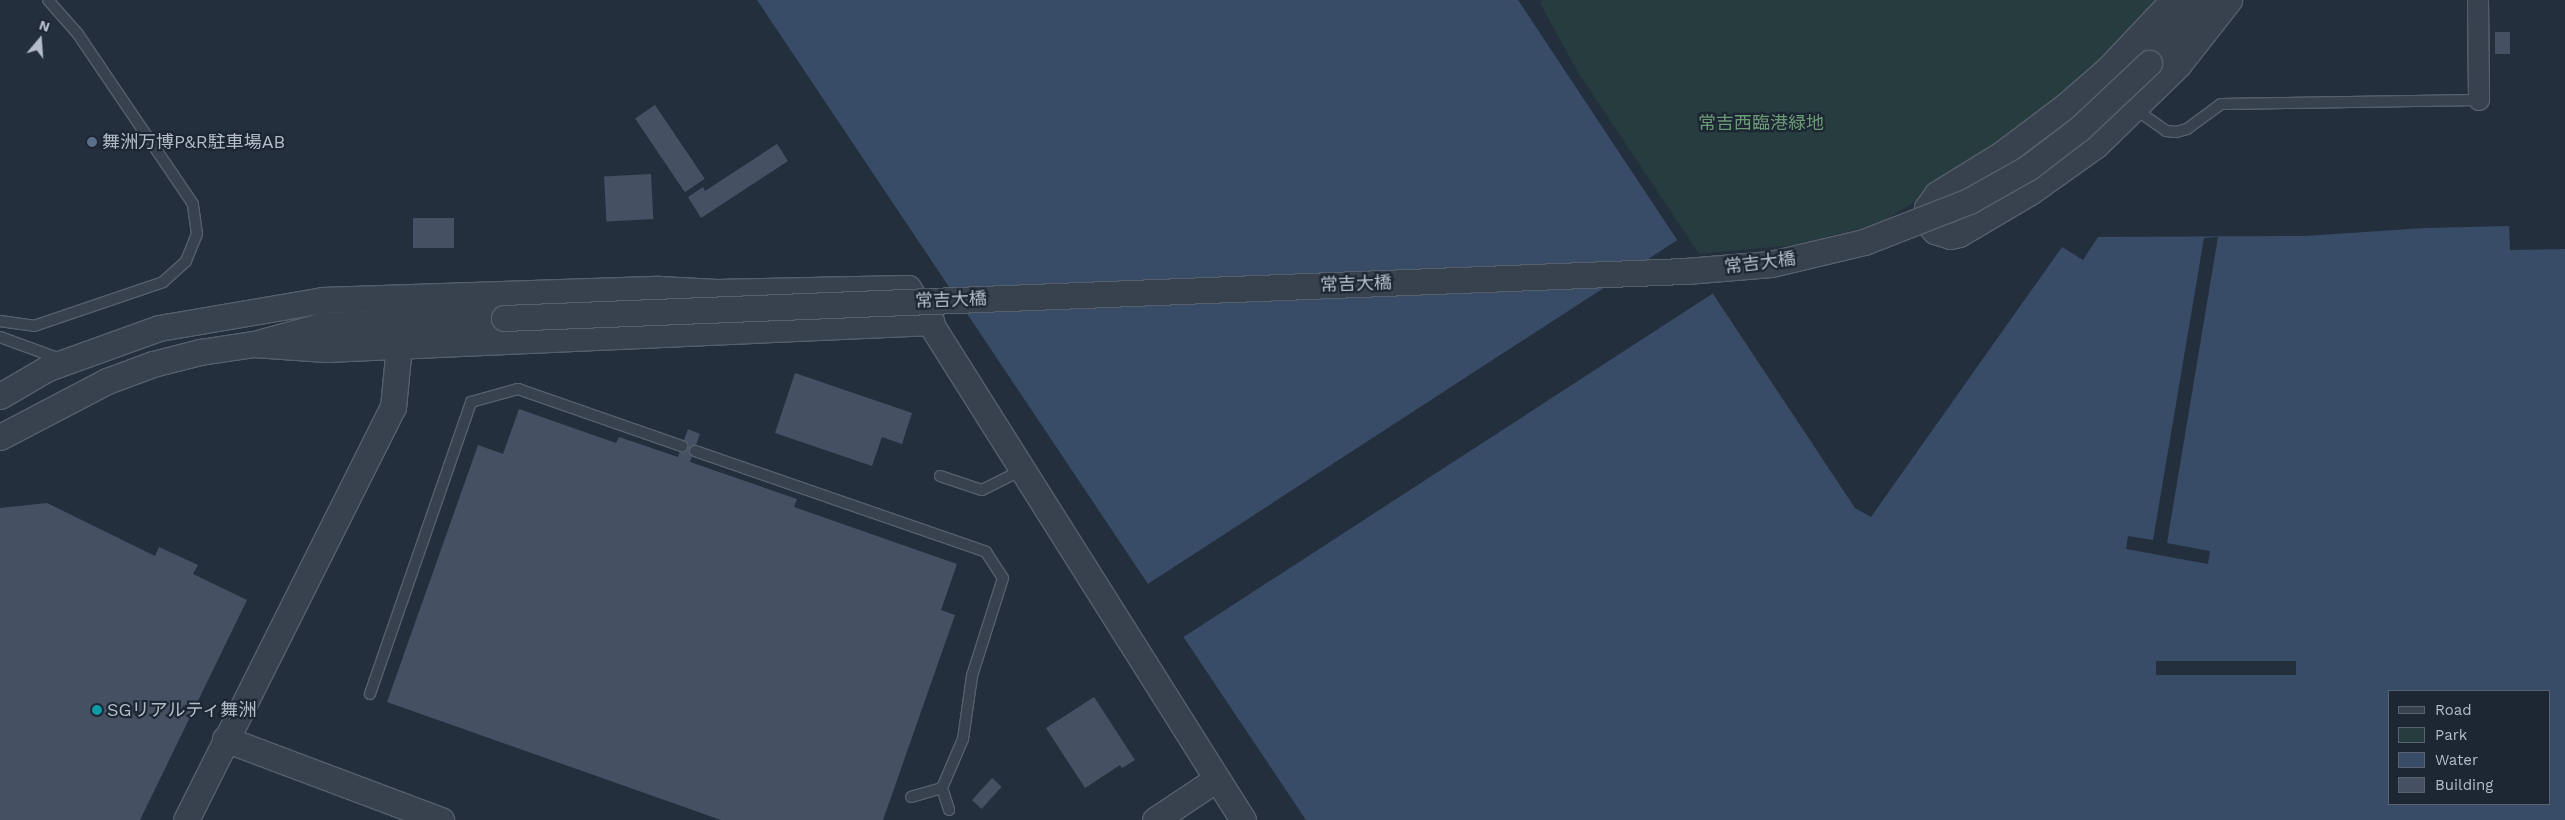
<!DOCTYPE html>
<html>
<head>
<meta charset="utf-8">
<style>
  body { margin:0 }
  #map { position:relative; width:2565px; height:820px; overflow:hidden; background:#242f3e; font-family:"Work Sans","Noto Sans JP",sans-serif }
  div>[style] { position:absolute }
  .green>* { inset:0; background:#263c3f }
  .water>* { inset:0; background:#394c67 }
  .pier>* { inset:0; background:#242f3e; transform-origin:0 0 }
  .building>* { inset:0; background:#455162; transform-origin:0 0 }
  .roads { filter:drop-shadow(1px 0 #565f6c) drop-shadow(-1px 0 #565f6c) drop-shadow(0 1px #565f6c) drop-shadow(0 -1px #565f6c) }
  .service>* { height:10px; margin:-5px; padding:0 5px; transform-origin:5px; border-radius:5px; background:#38414e }
  .minor>* { height:20px; margin:-10px; padding:0 10px; transform-origin:10px; border-radius:10px; background:#38414e }
  .tertiary>* { height:25px; margin:-12.5px; padding:0 12.5px; transform-origin:12.5px; border-radius:12.5px; background:#38414e }
  .bridges { filter:drop-shadow(1px 0 #565f6c) drop-shadow(-1px 0 #565f6c) drop-shadow(0 1px #565f6c) drop-shadow(0 -1px #565f6c) }
  .tertiary-bridge>* { height:25px; margin:-12.5px; padding:0 12.5px; transform-origin:12.5px; border-radius:12.5px; background:#38414e }
  .dots>* { width:14px; height:14px; translate:-50% -50%; box-sizing:border-box; border:2px solid #1d2633; border-radius:50% }
  span { translate:-50% -50%; white-space:nowrap; text-align:center; line-height:1.15; -webkit-text-stroke:4.5px #1d2633; paint-order:stroke }
  .park-label { font-size:18px; color:#6b9a76 }
  .poi-label { font-size:18px; color:#b4bcc9 }
  .left { translate:0 -50%; text-align:left }
  .street-label { font-size:18px; color:#b4bcc9 }
  .legend { position:absolute; left:2388px; top:690px; width:162px; height:115px; box-sizing:border-box; background:#1d2633; border:1px solid #59626f; margin:0; padding:6px 9px; list-style:none; font-size:15px; color:#b4bcc9 }
  .legend li { display:flex; align-items:center; gap:10px; height:25px }
  .legend b { width:25px; border:1px solid #59626f }
  .north { position:absolute; left:15px; top:15px; width:50px; height:50px; -webkit-text-stroke:4px #1d2633; paint-order:stroke; rotate:18deg; font-size:14px; font-weight:700; line-height:20px; text-align:center; color:#b4bcc9 }
  .north::after { content:''; display:block; margin:auto; width:18px; height:22px; background:#b4bcc9; clip-path:polygon(50% 0,100% 100%,50% 72%,0 100%) }
</style>
</head>
<body>
<div id="map">
  <div class="green">
    <div style="clip-path:polygon(1542px 0,2167px 0,2080px 87px,1920px 199px,1878px 224px,1794px 245px,1699px 254px,1579px 74px,1540px 3px)"></div>
  </div>
  <div class="water">
    <div style="clip-path:polygon(evenodd,757px 0,1518px 0,1855px 508px,1871px 517px,2062px 247px,2083px 260px,2098px 237px,2305px 236px,2425px 228px,2509px 226px,2510px 250px,2565px 249px,2565px 820px,1306px 820px,757px 0,2389px 691px,2549px 691px,2549px 804px,2389px 804px,2389px 691px)"></div>
  </div>
  <div class="pier">
    <div style="clip-path:polygon(2218px 237px,2167px 543px,2210px 551px,2208px 564px,2126px 549px,2128px 536px,2153px 540px,2204px 238px)"></div>
    <div style="left:1679px;top:239px;width:64px;height:746px;rotate:57deg"></div>
    <div style="left:2156px;top:661px;width:140px;height:14px"></div>
  </div>
  <div class="building">
    <div style="left:2495px;top:32px;width:15px;height:22px"></div>
    <div style="left:655px;top:105px;width:89px;height:24px;rotate:56deg"></div>
    <div style="clip-path:polygon(777px 144px,788px 161px,701px 218px,688px 197px,703px 187px,705px 191px)"></div>
    <div style="left:651px;top:174px;width:45px;height:47px;rotate:87deg"></div>
    <div style="left:413px;top:218px;width:41px;height:30px"></div>
    <div style="clip-path:polygon(795px 373px,912px 413px,902px 444px,882px 437px,872px 466px,775px 433px)"></div>
    <div style="clip-path:polygon(519px 409px,616px 443px,619px 437px,678px 457px,688px 429px,700px 434px,690px 462px,797px 499px,794px 507px,957px 564px,941px 610px,955px 615px,883px 820px,721px 820px,387px 702px,478px 445px,503px 454px)"></div>
    <div style="clip-path:polygon(47px 503px,155px 556px,159px 547px,198px 565px,193px 574px,247px 600px,140px 820px,0 820px,0 508px)"></div>
    <div style="clip-path:polygon(1094px 697px,1135px 760px,1122px 768px,1120px 765px,1085px 788px,1046px 728px)"></div>
    <div style="left:992px;top:778px;width:13px;height:30px;rotate:42deg"></div>
  </div>
  <div class="roads">
    <div class="service">
      <div style="left:2135px;top:109px;width:38px;rotate:35deg"></div>
      <div style="left:2166px;top:131px;width:10px;rotate:6deg"></div>
      <div style="left:2176px;top:132px;width:11px;rotate:-15deg"></div>
      <div style="left:2187px;top:129px;width:42px;rotate:-36.3deg"></div>
      <div style="left:2221px;top:104px;width:258px;rotate:-0.9deg"></div>
      <div style="left:0;top:321px;width:34px;rotate:8deg"></div>
      <div style="left:34px;top:326px;width:136px;rotate:-18.8deg"></div>
      <div style="left:163px;top:282px;width:31px;rotate:-42deg"></div>
      <div style="left:186px;top:261px;width:29px;rotate:-68deg"></div>
      <div style="left:197px;top:234px;width:30px;rotate:-98deg"></div>
      <div style="left:193px;top:204px;width:205px;rotate:-124.1deg"></div>
      <div style="left:78px;top:34px;width:45px;rotate:-131.4deg"></div>
      <div style="left:0;top:337px;width:64px;rotate:20.1deg"></div>
      <div style="left:695px;top:451px;width:308px;rotate:19.1deg"></div>
      <div style="left:986px;top:552px;width:31px;rotate:57deg"></div>
      <div style="left:1003px;top:578px;width:103px;rotate:107.6deg"></div>
      <div style="left:972px;top:676px;width:64px;rotate:98.1deg"></div>
      <div style="left:963px;top:739px;width:53px;rotate:113.2deg"></div>
      <div style="left:942px;top:788px;width:32px;rotate:164deg"></div>
      <div style="left:940px;top:476px;width:44px;rotate:18.4deg"></div>
      <div style="left:982px;top:490px;width:45px;rotate:-26.6deg"></div>
      <div style="left:370px;top:694px;width:309px;rotate:-70.9deg"></div>
      <div style="left:471px;top:402px;width:49px;rotate:-15.5deg"></div>
      <div style="left:518px;top:389px;width:174px;rotate:19.2deg"></div>
      <div style="left:942px;top:788px;width:23px;rotate:72deg"></div>
    </div>
    <div class="minor">
      <div style="left:2478px;top:0;width:100px;rotate:89.4deg"></div>
    </div>
    <div class="tertiary">
      <div style="left:2173px;top:0;width:95px;rotate:133.3deg"></div>
      <div style="left:2108px;top:69px;width:58px;rotate:139.2deg"></div>
      <div style="left:2064px;top:107px;width:76px;rotate:143deg"></div>
      <div style="left:2003px;top:153px;width:78px;rotate:148.2deg"></div>
      <div style="left:1937px;top:194px;width:17px;rotate:126deg"></div>
      <div style="left:1927px;top:208px;width:15px;rotate:86deg"></div>
      <div style="left:1928px;top:223px;width:11px;rotate:49deg"></div>
      <div style="left:1935px;top:231px;width:16px;rotate:18deg"></div>
      <div style="left:1950px;top:236px;width:9px;rotate:-13deg"></div>
      <div style="left:1959px;top:234px;width:82px;rotate:-30.6deg"></div>
      <div style="left:2030px;top:192px;width:81px;rotate:-35.5deg"></div>
      <div style="left:2096px;top:145px;width:115px;rotate:-44.3deg"></div>
      <div style="left:2178px;top:65px;width:83px;rotate:-51.9deg"></div>
      <div style="left:2149px;top:63px;width:82px;rotate:-50.5deg"></div>
      <div style="left:254px;top:344px;width:72px;rotate:4deg"></div>
      <div style="left:326px;top:349px;width:606px;rotate:-2.56deg"></div>
      <div style="left:0;top:396px;width:56px;rotate:-30.3deg"></div>
      <div style="left:48px;top:368px;width:118px;rotate:-19.8deg"></div>
      <div style="left:159px;top:328px;width:165px;rotate:-9.7deg"></div>
      <div style="left:322px;top:300px;width:337px;rotate:-1.9deg"></div>
      <div style="left:659px;top:289px;width:58px;rotate:3deg"></div>
      <div style="left:717px;top:292px;width:191px;rotate:-1.2deg"></div>
      <div style="left:908px;top:288px;width:629px;rotate:57.8deg"></div>
      <div style="left:0;top:437px;width:121px;rotate:-27.6deg"></div>
      <div style="left:107px;top:381px;width:49px;rotate:-20.3deg"></div>
      <div style="left:153px;top:364px;width:49px;rotate:-14.3deg"></div>
      <div style="left:200px;top:352px;width:55px;rotate:-8.4deg"></div>
      <div style="left:254px;top:344px;width:73px;rotate:-15.2deg"></div>
      <div style="left:324px;top:325px;width:180px;rotate:-2.2deg"></div>
      <div style="left:225px;top:739px;width:231px;rotate:20.6deg"></div>
      <div style="left:186px;top:820px;width:462px;rotate:-63.4deg"></div>
      <div style="left:393px;top:407px;width:61px;rotate:-84.4deg"></div>
      <div style="left:1155px;top:820px;width:72px;rotate:-33.7deg"></div>
    </div>
  </div>
  <div class="bridges">
    <div class="tertiary-bridge">
      <div style="left:504px;top:318px;width:1183px;rotate:-2.28deg"></div>
      <div style="left:1686px;top:271px;width:85px;rotate:-4.7deg"></div>
      <div style="left:1771px;top:264px;width:96px;rotate:-13.3deg"></div>
      <div style="left:1864px;top:242px;width:113px;rotate:-21.3deg"></div>
      <div style="left:1969px;top:201px;width:69px;rotate:-29.5deg"></div>
      <div style="left:2029px;top:167px;width:64px;rotate:-37.4deg"></div>
      <div style="left:2080px;top:128px;width:95px;rotate:-43.3deg"></div>
    </div>
  </div>
  <div class="dots">
    <div style="left:92px;top:142px;background:#5c6f8a"></div>
    <div style="left:97px;top:710px;background:#0f9aa8"></div>
  </div>
  <div class="park-label">
    <span style="left:1761px;top:123px">常吉西臨港緑地</span>
  </div>
  <div class="poi-label">
    <span class="left" style="left:102px;top:142px">舞洲万博P&amp;R駐車場AB</span>
    <span class="left" style="left:107px;top:710px">SGリアルティ舞洲</span>
  </div>
  <div class="street-label">
    <span style="left:1760px;top:263px;rotate:-7deg">常吉大橋</span>
    <span style="left:1356px;top:284px;rotate:-2deg">常吉大橋</span>
    <span style="left:951px;top:300px;rotate:-2deg">常吉大橋</span>
  </div>
  <ul class="legend">
  <li><b style="height:6px;background:#38414e"></b>Road</li>
  <li><b style="height:14px;background:#263c3f"></b>Park</li>
  <li><b style="height:14px;background:#394c67"></b>Water</li>
  <li><b style="height:14px;background:#455162"></b>Building</li>
  </ul>
  <div class="north">N</div>
</div>
</body>
</html>
